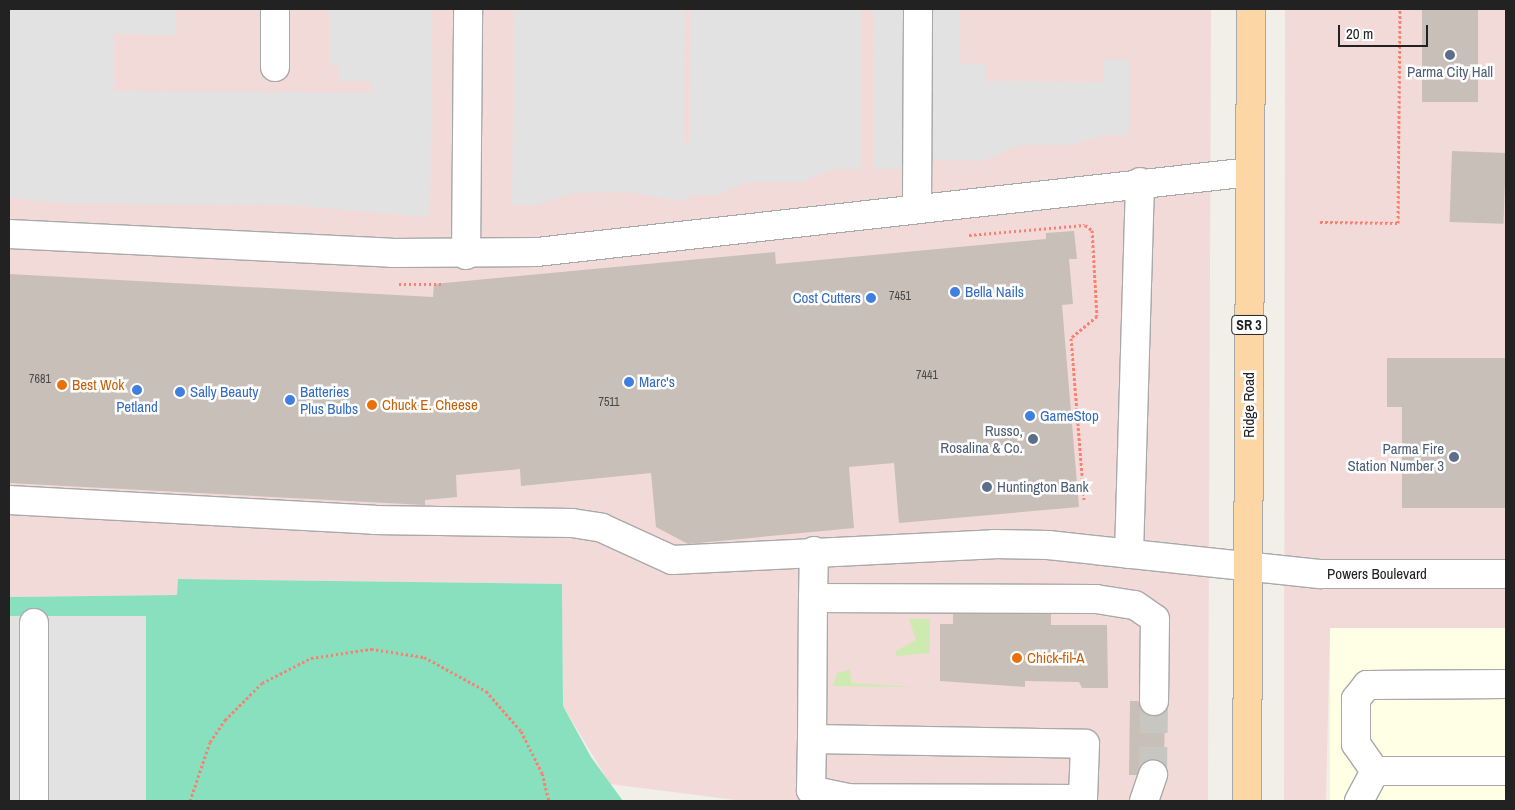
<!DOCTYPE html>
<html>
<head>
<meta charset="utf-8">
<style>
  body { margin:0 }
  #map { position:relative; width:1515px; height:810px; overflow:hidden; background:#f2efe9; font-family:"Archivo Narrow",sans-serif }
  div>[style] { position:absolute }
  .commercial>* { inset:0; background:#f2dad9 }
  .education>* { inset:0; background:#ffffe5; transform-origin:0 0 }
  .grass>* { inset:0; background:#cdebb0 }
  .pitch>* { inset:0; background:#88e0be }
  .parking>* { inset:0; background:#e2e2e2; transform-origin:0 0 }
  .building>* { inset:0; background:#c7bfb8; transform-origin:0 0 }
  .minor-tunnel>* { height:28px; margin-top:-14px; transform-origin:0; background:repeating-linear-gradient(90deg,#c8c6c1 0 28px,transparent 0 42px) }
  .path>* { height:3px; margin-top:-1.5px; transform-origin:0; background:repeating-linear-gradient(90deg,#fa8072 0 2.5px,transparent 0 5px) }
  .roads { filter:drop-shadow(1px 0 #a9a9a9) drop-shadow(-1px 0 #a9a9a9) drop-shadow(0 1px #a9a9a9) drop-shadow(0 -1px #a9a9a9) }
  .minor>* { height:28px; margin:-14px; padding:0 14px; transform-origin:14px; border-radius:14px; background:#fff }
  .major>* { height:28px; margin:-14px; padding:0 14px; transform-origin:14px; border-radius:14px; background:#fcd6a4 }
  .dots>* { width:14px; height:14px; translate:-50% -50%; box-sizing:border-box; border:2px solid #fff; border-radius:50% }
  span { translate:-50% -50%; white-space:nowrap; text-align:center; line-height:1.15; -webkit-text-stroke:5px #fff; paint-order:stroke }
  .number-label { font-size:12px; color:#4b4948 }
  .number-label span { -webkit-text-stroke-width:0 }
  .shield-label span { padding:1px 4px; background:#fff; border:1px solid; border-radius:4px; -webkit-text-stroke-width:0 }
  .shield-label { font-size:14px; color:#222; font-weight:700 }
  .service-label { font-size:15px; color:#4e5e75 }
  .right { translate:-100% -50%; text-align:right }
  .left { translate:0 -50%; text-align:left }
  .shop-label { font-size:15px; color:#366cbe }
  .food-label { font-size:15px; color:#c56008 }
  .street-label { font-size:15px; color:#222 }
  .frame { position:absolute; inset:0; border:10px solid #222; pointer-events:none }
  .scale { position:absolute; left:1338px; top:25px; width:90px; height:22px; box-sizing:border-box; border:2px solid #222; border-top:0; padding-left:6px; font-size:15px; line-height:18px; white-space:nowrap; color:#222; -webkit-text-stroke:4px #fff; paint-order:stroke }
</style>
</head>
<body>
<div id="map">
  <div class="commercial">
    <div style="clip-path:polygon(9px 9px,1211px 9px,1208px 801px,743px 801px,610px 784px,563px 706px,562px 584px,178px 579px,178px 595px,9px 597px)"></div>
    <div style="clip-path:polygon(1285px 9px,1506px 9px,1506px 628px,1330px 628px,1326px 801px,1284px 801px)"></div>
  </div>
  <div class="education">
    <div style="left:1330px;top:628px;width:176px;height:173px"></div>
  </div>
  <div class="grass">
    <div style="clip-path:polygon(909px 619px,930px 619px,930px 653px,896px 656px,896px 651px,916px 640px)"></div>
    <div style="clip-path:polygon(850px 670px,851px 683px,915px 687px,833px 686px,837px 673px)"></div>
  </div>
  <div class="pitch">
    <div style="clip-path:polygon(178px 579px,562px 584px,563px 706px,591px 757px,623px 801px,9px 801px,9px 597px,177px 595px)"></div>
  </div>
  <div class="parking">
    <div style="clip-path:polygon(9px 9px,175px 9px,175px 35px,114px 34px,114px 91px,371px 93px,371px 81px,339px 81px,339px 65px,329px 65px,329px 9px,432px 9px,430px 217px,285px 205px,64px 204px,9px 197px)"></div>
    <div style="clip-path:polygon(514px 9px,685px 9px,684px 142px,689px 143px,691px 9px,861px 9px,861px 170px,834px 169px,801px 182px,749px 182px,715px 195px,690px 195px,690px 202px,624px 192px,573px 193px,538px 205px,512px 205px)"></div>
    <div style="clip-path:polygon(874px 9px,960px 9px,960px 63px,985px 64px,985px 81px,1104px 82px,1104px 60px,1129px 60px,1129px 135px,1103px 135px,1069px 145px,1018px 145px,984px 161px,934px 160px,900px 169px,873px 169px)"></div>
    <div style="left:146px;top:616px;width:185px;height:137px;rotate:90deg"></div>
  </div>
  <div class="building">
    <div style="left:1422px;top:9px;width:56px;height:93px"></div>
    <div style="left:1452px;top:151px;width:54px;height:71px;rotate:2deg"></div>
    <div style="clip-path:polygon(1074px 231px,1077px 259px,1069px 259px,1073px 304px,1062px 305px,1079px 507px,899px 523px,894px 463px,849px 467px,854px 528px,688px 544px,656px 527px,651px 473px,521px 486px,520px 469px,456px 475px,457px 497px,425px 500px,425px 505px,9px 483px,9px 274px,433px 297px,434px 284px,775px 252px,776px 264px,1046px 239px,1046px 233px)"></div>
    <div style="clip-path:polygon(1387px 358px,1506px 358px,1506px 508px,1402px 508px,1402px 407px,1387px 407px)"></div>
    <div style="clip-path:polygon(953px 614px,1051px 614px,1051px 625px,1107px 625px,1108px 688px,1082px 688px,1079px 682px,1025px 681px,1025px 687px,940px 681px,940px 624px,953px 624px)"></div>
    <div style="clip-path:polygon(1130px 701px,1138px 701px,1146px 715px,1165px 712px,1164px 764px,1150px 760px,1137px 775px,1129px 775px)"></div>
  </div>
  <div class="minor-tunnel">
    <div style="left:1153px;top:775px;width:74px;rotate:-89.2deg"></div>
  </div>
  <div class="path">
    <div style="left:1320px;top:222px;width:78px;rotate:0.7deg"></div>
    <div style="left:1398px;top:223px;width:214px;rotate:-89.5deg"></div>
    <div style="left:969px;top:235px;width:116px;rotate:-4.9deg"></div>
    <div style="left:1085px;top:225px;width:9px;rotate:36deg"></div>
    <div style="left:1092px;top:230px;width:86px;rotate:86.7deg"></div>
    <div style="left:1097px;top:316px;width:34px;rotate:140deg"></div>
    <div style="left:1071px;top:338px;width:162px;rotate:85.4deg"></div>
    <div style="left:399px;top:284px;width:43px"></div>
    <div style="left:190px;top:801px;width:62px;rotate:-71.3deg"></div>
    <div style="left:210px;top:742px;width:27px;rotate:-56deg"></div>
    <div style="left:225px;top:720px;width:52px;rotate:-45deg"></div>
    <div style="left:262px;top:683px;width:55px;rotate:-27deg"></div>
    <div style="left:311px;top:658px;width:61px;rotate:-8.5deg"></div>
    <div style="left:371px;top:649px;width:54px;rotate:8.6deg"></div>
    <div style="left:424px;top:657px;width:71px;rotate:28.7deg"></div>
    <div style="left:486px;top:691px;width:53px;rotate:48.8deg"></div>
    <div style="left:521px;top:731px;width:47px;rotate:63.4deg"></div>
    <div style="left:542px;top:773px;width:29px;rotate:76deg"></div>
  </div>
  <div class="roads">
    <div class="minor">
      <div style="left:275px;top:67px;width:58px;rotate:-90deg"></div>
      <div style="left:917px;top:207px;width:198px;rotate:-89.7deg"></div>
      <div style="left:9px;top:234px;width:383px;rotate:2.8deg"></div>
      <div style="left:392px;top:253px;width:145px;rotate:-0.4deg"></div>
      <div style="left:537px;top:252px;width:717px;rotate:-6.4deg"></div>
      <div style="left:466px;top:255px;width:246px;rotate:-89.5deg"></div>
      <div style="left:9px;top:500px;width:366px;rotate:3.1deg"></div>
      <div style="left:374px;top:520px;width:198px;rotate:0.9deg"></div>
      <div style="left:572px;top:523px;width:30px;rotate:9deg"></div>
      <div style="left:602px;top:528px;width:77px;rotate:24.6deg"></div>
      <div style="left:672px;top:560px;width:322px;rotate:-2.8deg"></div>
      <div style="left:994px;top:544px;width:54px;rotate:1.1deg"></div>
      <div style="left:1048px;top:545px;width:275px;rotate:6.1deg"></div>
      <div style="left:1321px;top:574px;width:185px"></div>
      <div style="left:1129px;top:554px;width:372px;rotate:-88.3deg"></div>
      <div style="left:813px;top:598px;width:283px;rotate:0.2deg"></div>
      <div style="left:1096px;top:599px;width:39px;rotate:9deg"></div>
      <div style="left:1135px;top:605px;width:24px;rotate:35deg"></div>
      <div style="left:1155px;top:619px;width:82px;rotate:90.7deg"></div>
      <div style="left:1506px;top:684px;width:139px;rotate:179.6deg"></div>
      <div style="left:1367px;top:685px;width:18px;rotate:128deg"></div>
      <div style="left:1356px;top:699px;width:45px;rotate:90deg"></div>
      <div style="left:1356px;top:744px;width:33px;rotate:55deg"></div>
      <div style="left:1375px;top:771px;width:131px"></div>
      <div style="left:812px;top:739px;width:273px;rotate:1deg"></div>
      <div style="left:1085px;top:744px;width:55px;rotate:92.1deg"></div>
      <div style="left:1083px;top:799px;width:235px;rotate:-179.8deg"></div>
      <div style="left:848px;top:798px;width:38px;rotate:-168deg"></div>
      <div style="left:811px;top:790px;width:51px;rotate:-88.9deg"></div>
      <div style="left:812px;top:739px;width:141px;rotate:-89.6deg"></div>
      <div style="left:813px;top:598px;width:47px;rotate:-88.8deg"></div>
      <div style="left:34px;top:801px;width:178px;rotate:-90deg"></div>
      <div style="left:1144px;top:801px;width:28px;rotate:-71deg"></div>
      <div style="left:1359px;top:801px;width:34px;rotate:-62deg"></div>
    </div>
    <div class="major">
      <div style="left:1247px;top:801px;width:792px;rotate:-89.71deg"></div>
    </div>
  </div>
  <div class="dots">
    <div style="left:1450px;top:55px;background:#5c6f8a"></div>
    <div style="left:955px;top:292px;background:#3f7fe0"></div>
    <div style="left:871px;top:298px;background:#3f7fe0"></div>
    <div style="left:629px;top:382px;background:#3f7fe0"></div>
    <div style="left:62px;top:385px;background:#e8710a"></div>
    <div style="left:137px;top:390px;background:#3f7fe0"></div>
    <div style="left:180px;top:392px;background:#3f7fe0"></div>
    <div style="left:290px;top:400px;background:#3f7fe0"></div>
    <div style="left:372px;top:405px;background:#e8710a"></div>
    <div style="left:1030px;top:416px;background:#3f7fe0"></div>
    <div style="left:1033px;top:439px;background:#5c6f8a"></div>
    <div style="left:1454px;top:457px;background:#5c6f8a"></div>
    <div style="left:987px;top:487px;background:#5c6f8a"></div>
    <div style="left:1017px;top:658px;background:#e8710a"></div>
  </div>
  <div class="number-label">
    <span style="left:900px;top:297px">7451</span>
    <span style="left:927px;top:376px">7441</span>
    <span style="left:40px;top:380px">7681</span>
    <span style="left:609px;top:403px">7511</span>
  </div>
  <div class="shield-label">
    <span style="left:1249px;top:325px">SR 3</span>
  </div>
  <div class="service-label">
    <span style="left:1450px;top:72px">Parma City Hall</span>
    <span class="right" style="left:1023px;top:439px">Russo,<br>Rosalina &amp; Co.</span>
    <span class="right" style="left:1444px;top:457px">Parma Fire<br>Station Number 3</span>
    <span class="left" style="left:997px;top:487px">Huntington Bank</span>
  </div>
  <div class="shop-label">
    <span class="left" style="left:965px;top:292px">Bella Nails</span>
    <span class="right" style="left:861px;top:298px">Cost Cutters</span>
    <span class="left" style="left:639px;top:382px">Marc's</span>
    <span class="left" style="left:300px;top:400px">Batteries<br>Plus Bulbs</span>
    <span class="left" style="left:190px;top:392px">Sally Beauty</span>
    <span style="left:137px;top:407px">Petland</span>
    <span class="left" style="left:1040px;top:416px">GameStop</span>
  </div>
  <div class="food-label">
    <span class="left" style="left:72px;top:385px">Best Wok</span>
    <span class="left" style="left:382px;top:405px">Chuck E. Cheese</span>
    <span class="left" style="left:1027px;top:658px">Chick-fil-A</span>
  </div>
  <div class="street-label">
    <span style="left:1249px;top:405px;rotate:-90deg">Ridge Road</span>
    <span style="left:1377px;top:574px">Powers Boulevard</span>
  </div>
  <div class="frame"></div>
  <div class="scale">20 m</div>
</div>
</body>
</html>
